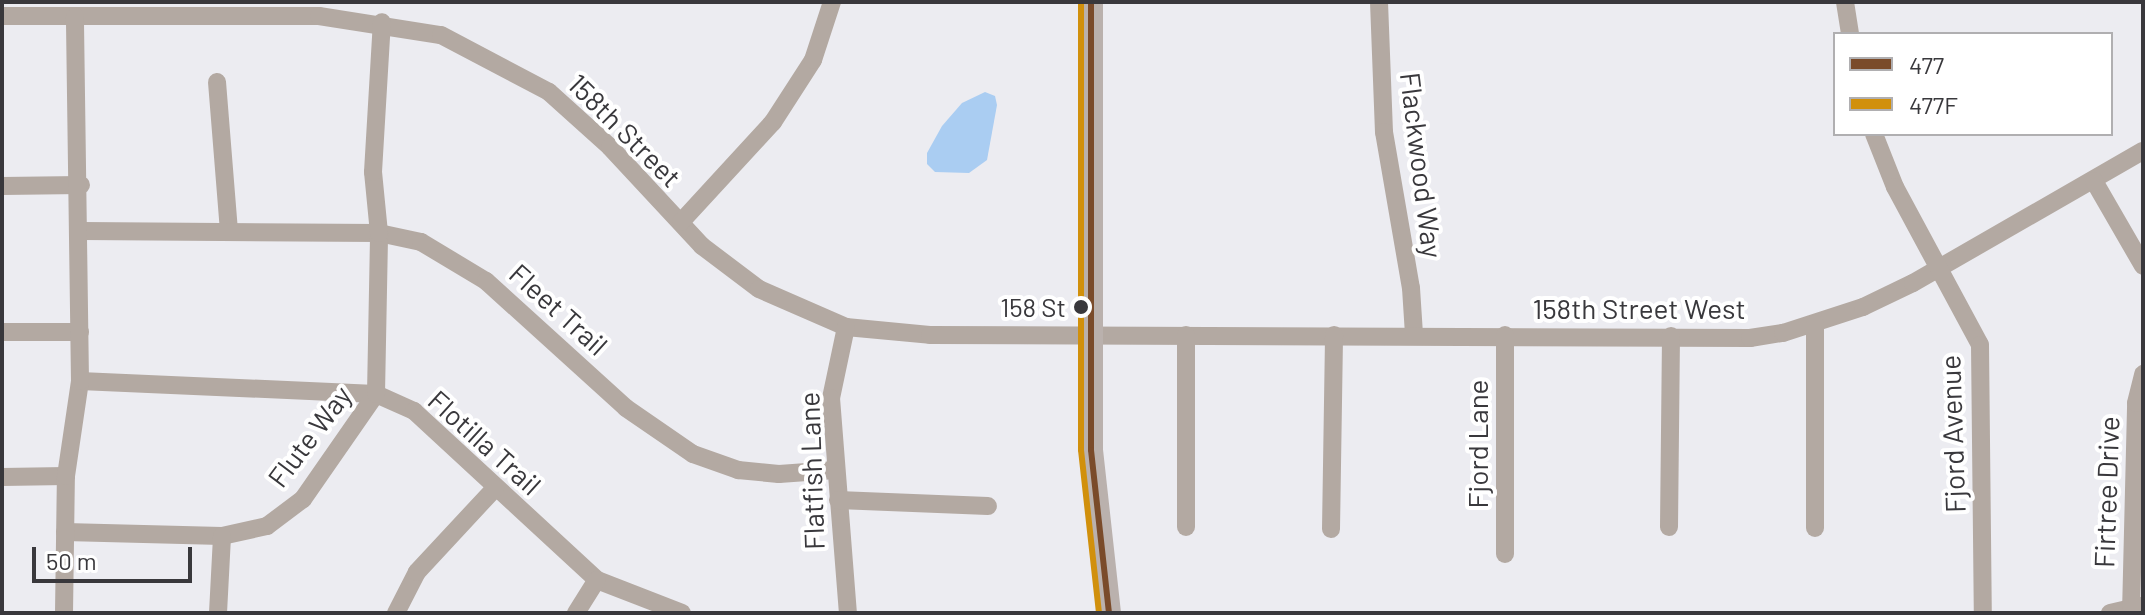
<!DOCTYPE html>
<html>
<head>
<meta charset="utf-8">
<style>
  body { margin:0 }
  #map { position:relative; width:2145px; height:615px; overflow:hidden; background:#ececf1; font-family:Barlow,sans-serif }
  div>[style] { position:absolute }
  .water>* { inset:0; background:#aacdf2 }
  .street>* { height:18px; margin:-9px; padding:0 9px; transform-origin:9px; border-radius:9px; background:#b3a9a2 }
  .secondary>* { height:24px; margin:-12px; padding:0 12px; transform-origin:12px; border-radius:12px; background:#bab1ad }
  .bus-1>* { height:6px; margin:-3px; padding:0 3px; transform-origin:3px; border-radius:3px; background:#7a4b2a }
  .bus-2>* { height:6px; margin:-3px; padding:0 3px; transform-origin:3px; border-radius:3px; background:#d1900c }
  .dots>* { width:22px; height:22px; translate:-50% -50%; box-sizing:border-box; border:4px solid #fff; border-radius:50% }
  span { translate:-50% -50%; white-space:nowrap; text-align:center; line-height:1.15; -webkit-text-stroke:8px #fff; paint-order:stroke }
  .bus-label { font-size:26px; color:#39383c }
  .right { translate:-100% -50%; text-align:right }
  .street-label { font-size:28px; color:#39383c }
  .frame { position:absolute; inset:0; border:4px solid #39383c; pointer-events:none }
  .legend { position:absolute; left:1833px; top:32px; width:280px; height:104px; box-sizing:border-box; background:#fff; border:2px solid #b0afb1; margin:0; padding:10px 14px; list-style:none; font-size:24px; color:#39383c }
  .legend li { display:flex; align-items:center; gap:16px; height:40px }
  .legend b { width:40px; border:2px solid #b0afb1 }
  .scale { position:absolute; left:32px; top:547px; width:160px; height:36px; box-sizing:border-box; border:4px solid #39383c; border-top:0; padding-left:10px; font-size:24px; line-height:28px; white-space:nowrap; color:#39383c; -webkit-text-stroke:6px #fff; paint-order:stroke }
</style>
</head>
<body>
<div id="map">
  <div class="water">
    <div style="clip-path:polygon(985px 92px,995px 96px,997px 105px,987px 160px,969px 173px,935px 172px,927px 164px,927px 153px,942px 126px,962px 103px)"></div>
  </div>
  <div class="street">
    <div style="left:1379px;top:2px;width:130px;rotate:87.8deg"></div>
    <div style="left:1384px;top:132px;width:158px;rotate:80.2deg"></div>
    <div style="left:1411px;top:288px;width:47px;rotate:86.3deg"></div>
    <div style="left:1845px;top:2px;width:32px;rotate:81deg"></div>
    <div style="left:2px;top:16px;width:317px"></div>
    <div style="left:319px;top:16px;width:123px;rotate:8.9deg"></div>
    <div style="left:441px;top:35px;width:122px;rotate:27.8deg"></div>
    <div style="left:549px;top:92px;width:82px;rotate:42deg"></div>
    <div style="left:610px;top:147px;width:135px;rotate:47.1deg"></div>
    <div style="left:702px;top:246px;width:71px;rotate:37deg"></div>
    <div style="left:759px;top:289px;width:95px;rotate:23.6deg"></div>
    <div style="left:846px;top:327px;width:84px;rotate:5.4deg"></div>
    <div style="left:930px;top:335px;width:820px;rotate:0.21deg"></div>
    <div style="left:1750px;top:338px;width:33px;rotate:-9deg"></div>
    <div style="left:1783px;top:333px;width:84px;rotate:-18deg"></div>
    <div style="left:1863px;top:307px;width:55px;rotate:-25.6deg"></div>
    <div style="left:1913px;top:283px;width:265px;rotate:-29.9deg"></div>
    <div style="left:217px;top:82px;width:148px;rotate:85.4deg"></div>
    <div style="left:1874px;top:134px;width:57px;rotate:68.4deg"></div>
    <div style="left:1895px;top:187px;width:179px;rotate:61.7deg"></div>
    <div style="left:1980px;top:345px;width:268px;rotate:89.4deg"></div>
    <div style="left:2094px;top:181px;width:98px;rotate:60deg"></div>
    <div style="left:2px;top:186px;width:79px;rotate:-0.7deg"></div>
    <div style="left:681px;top:222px;width:136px;rotate:-47.4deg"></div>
    <div style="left:773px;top:122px;width:74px;rotate:-57.2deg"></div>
    <div style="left:813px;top:60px;width:61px;rotate:-71.9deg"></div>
    <div style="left:82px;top:231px;width:297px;rotate:0.4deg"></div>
    <div style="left:379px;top:233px;width:43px;rotate:12.1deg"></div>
    <div style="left:421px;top:242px;width:76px;rotate:31deg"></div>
    <div style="left:486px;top:281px;width:189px;rotate:42.2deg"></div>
    <div style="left:626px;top:408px;width:81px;rotate:34.5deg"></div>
    <div style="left:693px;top:454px;width:48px;rotate:19.6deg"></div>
    <div style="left:738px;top:470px;width:41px;rotate:5.6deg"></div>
    <div style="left:779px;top:474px;width:56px;rotate:-4.1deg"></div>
    <div style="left:1815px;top:324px;width:204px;rotate:90deg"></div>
    <div style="left:846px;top:327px;width:73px;rotate:101.9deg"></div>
    <div style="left:831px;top:398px;width:216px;rotate:85.5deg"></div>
    <div style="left:2px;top:332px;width:78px"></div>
    <div style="left:1186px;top:335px;width:192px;rotate:90deg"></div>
    <div style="left:1505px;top:335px;width:219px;rotate:90deg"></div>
    <div style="left:80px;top:381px;width:296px;rotate:2.5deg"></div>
    <div style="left:376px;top:394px;width:42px;rotate:24.1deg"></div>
    <div style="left:414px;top:411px;width:249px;rotate:42.7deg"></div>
    <div style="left:597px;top:580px;width:91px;rotate:21.2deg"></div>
    <div style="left:2px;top:477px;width:64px;rotate:-0.9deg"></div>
    <div style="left:838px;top:500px;width:150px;rotate:2.3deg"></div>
    <div style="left:1669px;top:527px;width:191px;rotate:-89.4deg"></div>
    <div style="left:1331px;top:529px;width:194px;rotate:-89.1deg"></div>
    <div style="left:65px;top:532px;width:157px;rotate:1.5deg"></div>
    <div style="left:222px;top:536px;width:46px;rotate:-12.5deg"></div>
    <div style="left:267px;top:526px;width:45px;rotate:-36.9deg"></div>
    <div style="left:303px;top:499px;width:128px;rotate:-55.2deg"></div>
    <div style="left:376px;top:394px;width:161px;rotate:-88.9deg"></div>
    <div style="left:379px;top:233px;width:61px;rotate:-95.6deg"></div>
    <div style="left:373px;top:172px;width:150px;rotate:-86.6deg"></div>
    <div style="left:64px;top:613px;width:137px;rotate:-89.2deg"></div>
    <div style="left:66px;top:476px;width:96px;rotate:-81.6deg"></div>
    <div style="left:80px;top:381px;width:364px;rotate:-90.8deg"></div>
    <div style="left:218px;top:613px;width:77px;rotate:-87deg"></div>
    <div style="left:396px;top:613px;width:46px;rotate:-62.9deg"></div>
    <div style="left:417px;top:572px;width:115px;rotate:-47.1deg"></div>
    <div style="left:576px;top:613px;width:39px;rotate:-58deg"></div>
    <div style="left:2110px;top:613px;width:31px;rotate:-13deg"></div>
    <div style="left:2131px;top:613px;width:210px;rotate:-88.6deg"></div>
    <div style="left:2136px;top:403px;width:30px;rotate:-76deg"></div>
  </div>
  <div class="secondary">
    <div style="left:1091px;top:2px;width:448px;rotate:90deg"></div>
    <div style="left:1091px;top:450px;width:164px;rotate:83.7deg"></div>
  </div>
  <div class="bus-1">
    <div style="left:1091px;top:2px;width:448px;rotate:90deg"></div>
    <div style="left:1091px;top:450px;width:164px;rotate:83.7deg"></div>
  </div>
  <div class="bus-2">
    <div style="left:1081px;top:2px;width:448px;rotate:90deg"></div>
    <div style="left:1081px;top:450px;width:164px;rotate:83.7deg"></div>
  </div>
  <div class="dots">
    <div style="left:1081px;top:307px;background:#39383c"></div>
  </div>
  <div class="bus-label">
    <span class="right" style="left:1066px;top:307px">158 St</span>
  </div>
  <div class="street-label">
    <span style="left:625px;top:130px;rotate:45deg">158th Street</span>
    <span style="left:1422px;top:165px;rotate:83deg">Flackwood Way</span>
    <span style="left:1639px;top:308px">158th Street West</span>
    <span style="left:559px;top:309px;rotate:42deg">Fleet Trail</span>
    <span style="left:1952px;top:434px;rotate:-92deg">Fjord Avenue</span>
    <span style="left:309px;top:436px;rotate:-53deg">Flute Way</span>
    <span style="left:485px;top:442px;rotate:42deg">Flotilla Trail</span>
    <span style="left:1477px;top:444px;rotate:-90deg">Fjord Lane</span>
    <span style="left:811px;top:471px;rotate:-92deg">Flatfish Lane</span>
    <span style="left:2106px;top:492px;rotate:-88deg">Firtree Drive</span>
  </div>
  <div class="frame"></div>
  <ul class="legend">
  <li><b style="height:10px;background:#7a4b2a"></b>477</li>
  <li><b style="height:10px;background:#d1900c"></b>477F</li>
  </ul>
  <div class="scale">50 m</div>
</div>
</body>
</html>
